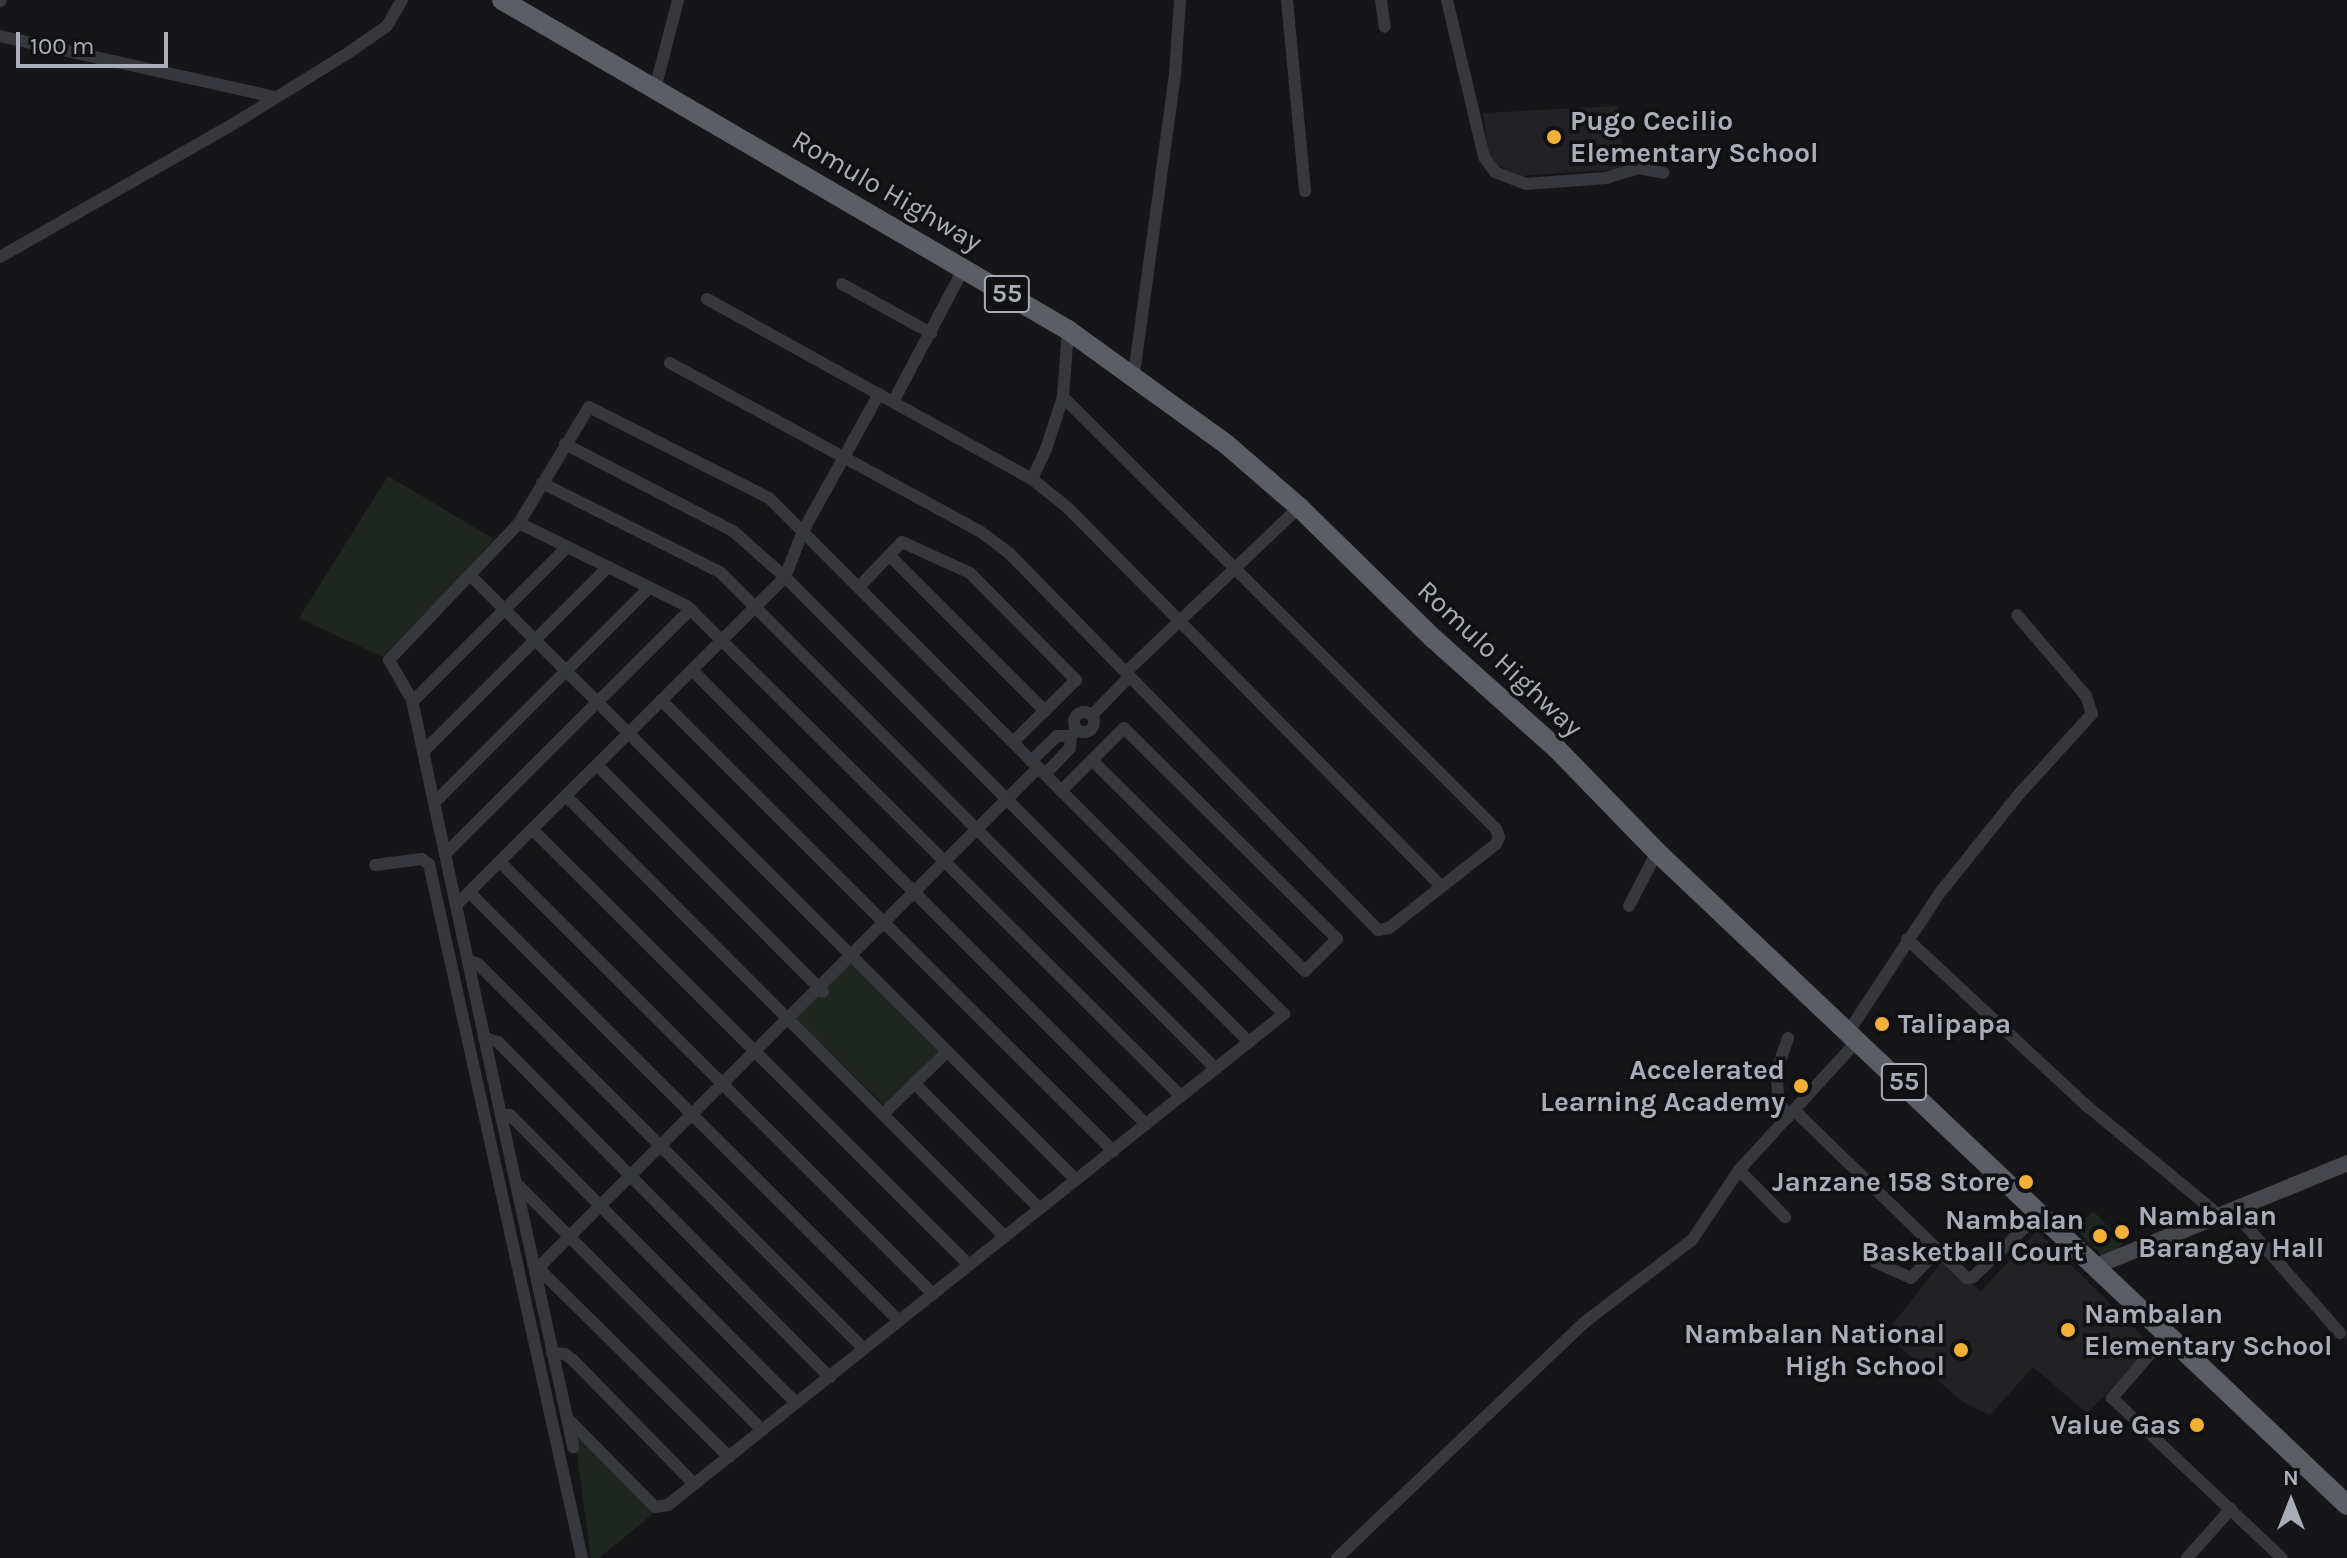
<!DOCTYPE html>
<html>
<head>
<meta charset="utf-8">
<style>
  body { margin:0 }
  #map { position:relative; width:2347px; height:1558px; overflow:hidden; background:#161618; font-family:Karla,sans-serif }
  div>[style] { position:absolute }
  .built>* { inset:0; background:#222225 }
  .green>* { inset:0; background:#1e261f; transform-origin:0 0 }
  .minor>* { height:12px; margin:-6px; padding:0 6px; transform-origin:6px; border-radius:6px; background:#37383d }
  .minor>.ring { margin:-6px; padding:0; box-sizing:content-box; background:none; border:12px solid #37383d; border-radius:50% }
  .secondary>* { height:16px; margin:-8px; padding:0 8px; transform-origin:8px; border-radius:8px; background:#45474d }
  .trunk>* { height:20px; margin:-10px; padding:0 10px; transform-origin:10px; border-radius:10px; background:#5b5e65 }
  .dots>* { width:22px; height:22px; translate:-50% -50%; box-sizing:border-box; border:4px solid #111113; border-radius:50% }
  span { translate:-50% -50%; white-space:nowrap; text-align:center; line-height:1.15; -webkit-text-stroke:7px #111113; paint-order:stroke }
  .shield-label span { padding:2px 6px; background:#111113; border:2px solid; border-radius:6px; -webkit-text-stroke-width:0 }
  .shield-label { font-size:26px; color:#a8adb8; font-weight:700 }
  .poi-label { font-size:28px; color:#a8adb8; font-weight:700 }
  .left { translate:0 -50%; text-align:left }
  .right { translate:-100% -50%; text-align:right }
  .street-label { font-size:28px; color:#a8adb8 }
  .north { position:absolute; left:2251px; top:1462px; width:80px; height:80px; -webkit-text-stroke:6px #111113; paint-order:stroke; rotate:0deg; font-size:22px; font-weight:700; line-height:32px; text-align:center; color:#a8adb8 }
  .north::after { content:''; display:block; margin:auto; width:28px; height:36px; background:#a8adb8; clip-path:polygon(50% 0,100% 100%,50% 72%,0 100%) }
  .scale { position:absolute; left:16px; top:32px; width:152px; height:36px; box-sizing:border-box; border:4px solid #a8adb8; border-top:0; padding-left:10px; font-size:24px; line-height:28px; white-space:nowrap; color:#a8adb8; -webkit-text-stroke:6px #111113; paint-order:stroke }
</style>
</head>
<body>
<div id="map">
  <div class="built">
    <div style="clip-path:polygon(1618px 106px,1624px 161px,1620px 169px,1522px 176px,1490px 162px,1483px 113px)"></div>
    <div style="clip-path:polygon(2037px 1231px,2153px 1347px,2087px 1413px,2033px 1367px,1990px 1415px,1963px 1402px,1885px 1334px,1943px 1260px,1981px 1291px)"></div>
  </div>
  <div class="green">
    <div style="clip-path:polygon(388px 476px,494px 539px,389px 660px,299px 618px)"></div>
    <div style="left:850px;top:962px;width:129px;height:79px;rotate:44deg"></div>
    <div style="left:2093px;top:1211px;width:44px;height:25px;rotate:45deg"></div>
    <div style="clip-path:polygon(574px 1434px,654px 1513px,599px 1558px,591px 1558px)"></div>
  </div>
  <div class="minor">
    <div style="left:1287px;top:0;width:192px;rotate:84.6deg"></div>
    <div style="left:1381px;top:0;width:27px;rotate:82deg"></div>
    <div style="left:1447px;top:0;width:161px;rotate:76.7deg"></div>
    <div style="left:1484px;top:157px;width:19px;rotate:54deg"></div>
    <div style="left:1495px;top:172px;width:33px;rotate:21deg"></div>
    <div style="left:1526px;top:184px;width:80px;rotate:-4.3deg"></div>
    <div style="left:1606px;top:178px;width:34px;rotate:-17deg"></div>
    <div style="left:1639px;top:168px;width:25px;rotate:11deg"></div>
    <div style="left:0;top:1px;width:1px;rotate:-45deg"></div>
    <div style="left:0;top:36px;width:283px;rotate:12.5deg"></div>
    <div style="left:655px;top:89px;width:92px;rotate:-75.5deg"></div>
    <div style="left:0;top:257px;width:265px;rotate:-29.7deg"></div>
    <div style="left:230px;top:126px;width:139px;rotate:-31.7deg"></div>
    <div style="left:348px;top:53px;width:47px;rotate:-34.7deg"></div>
    <div style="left:387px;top:26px;width:30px;rotate:-60deg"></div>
    <div style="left:842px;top:284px;width:102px;rotate:28.8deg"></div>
    <div style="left:707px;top:299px;width:372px;rotate:29deg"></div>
    <div style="left:1032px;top:479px;width:46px;rotate:38.9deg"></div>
    <div style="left:1068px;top:508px;width:531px;rotate:45.38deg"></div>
    <div style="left:670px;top:363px;width:354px;rotate:28.5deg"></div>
    <div style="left:981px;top:532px;width:35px;rotate:37deg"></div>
    <div style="left:1009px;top:553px;width:528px;rotate:45.61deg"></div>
    <div style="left:1378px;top:930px;width:11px;rotate:-10deg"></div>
    <div style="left:1389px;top:928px;width:136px;rotate:-38.1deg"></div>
    <div style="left:1496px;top:844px;width:8px;rotate:-67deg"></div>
    <div style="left:1499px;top:837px;width:9px;rotate:-111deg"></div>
    <div style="left:1496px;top:829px;width:612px;rotate:-135.07deg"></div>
    <div style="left:1063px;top:397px;width:55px;rotate:108.1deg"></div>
    <div style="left:1046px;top:449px;width:33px;rotate:115deg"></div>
    <div style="left:1134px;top:374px;width:303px;rotate:-82.2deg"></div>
    <div style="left:1175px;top:74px;width:74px;rotate:-86.1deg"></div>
    <div style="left:1063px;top:397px;width:67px;rotate:-85.7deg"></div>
    <div style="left:893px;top:402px;width:152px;rotate:-62.1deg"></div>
    <div style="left:565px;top:444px;width:189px;rotate:27.4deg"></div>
    <div style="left:733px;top:531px;width:69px;rotate:41.5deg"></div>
    <div style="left:785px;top:577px;width:657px;rotate:45.06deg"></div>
    <div style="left:542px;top:483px;width:199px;rotate:26.6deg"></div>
    <div style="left:720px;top:572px;width:702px;rotate:45.06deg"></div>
    <div style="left:519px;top:523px;width:187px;rotate:26.3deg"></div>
    <div style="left:687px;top:606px;width:696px;rotate:44.77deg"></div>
    <div style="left:889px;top:555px;width:221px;rotate:45deg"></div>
    <div style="left:470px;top:575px;width:856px;rotate:44.95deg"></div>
    <div style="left:859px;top:587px;width:62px;rotate:-46.3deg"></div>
    <div style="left:902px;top:542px;width:75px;rotate:24.5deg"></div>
    <div style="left:970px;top:573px;width:151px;rotate:45.3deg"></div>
    <div style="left:1076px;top:680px;width:88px;rotate:135.5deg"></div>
    <div style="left:692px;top:670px;width:642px;rotate:45deg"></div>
    <div style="left:1126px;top:672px;width:239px;rotate:-43.6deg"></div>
    <div style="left:661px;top:700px;width:639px;rotate:44.94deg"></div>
    <div style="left:412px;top:702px;width:219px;rotate:-45deg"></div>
    <div class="ring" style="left:1074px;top:712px;width:8px;height:8px"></div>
    <div style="left:1092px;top:715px;width:54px;rotate:-45.7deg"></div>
    <div style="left:423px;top:752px;width:262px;rotate:-45deg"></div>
    <div style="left:1031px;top:761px;width:36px;rotate:-44deg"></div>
    <div style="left:1057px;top:736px;width:14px"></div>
    <div style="left:597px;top:765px;width:320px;rotate:45.1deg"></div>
    <div style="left:1045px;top:774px;width:36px;rotate:-46deg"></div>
    <div style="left:1070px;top:748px;width:12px;rotate:-85deg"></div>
    <div style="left:1071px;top:736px;width:8px;rotate:-45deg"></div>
    <div style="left:1061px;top:791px;width:89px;rotate:-45deg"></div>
    <div style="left:1124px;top:728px;width:300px;rotate:44.7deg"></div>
    <div style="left:1337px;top:939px;width:45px;rotate:135deg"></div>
    <div style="left:1305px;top:971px;width:300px;rotate:-135.3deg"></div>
    <div style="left:566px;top:796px;width:622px;rotate:45.13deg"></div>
    <div style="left:434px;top:803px;width:305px;rotate:-45deg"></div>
    <div style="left:532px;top:829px;width:617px;rotate:44.93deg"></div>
    <div style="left:445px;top:854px;width:347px;rotate:-44.9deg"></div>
    <div style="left:500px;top:862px;width:612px;rotate:44.93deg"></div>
    <div style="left:375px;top:865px;width:47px;rotate:-7.3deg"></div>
    <div style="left:422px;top:859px;width:9px;rotate:36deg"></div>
    <div style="left:429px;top:864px;width:711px;rotate:77.57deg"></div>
    <div style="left:469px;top:892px;width:607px;rotate:44.93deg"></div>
    <div style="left:456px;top:905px;width:465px;rotate:-44.9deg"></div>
    <div style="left:785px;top:577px;width:49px;rotate:-68.6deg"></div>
    <div style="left:803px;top:531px;width:157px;rotate:-61deg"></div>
    <div style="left:1629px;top:906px;width:61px;rotate:-62.6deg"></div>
    <div style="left:1907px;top:939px;width:246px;rotate:42.9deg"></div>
    <div style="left:2087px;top:1106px;width:174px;rotate:39.6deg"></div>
    <div style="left:468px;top:960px;width:11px;rotate:22deg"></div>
    <div style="left:478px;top:964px;width:545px;rotate:44.93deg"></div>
    <div style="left:1849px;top:1031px;width:164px;rotate:-56.7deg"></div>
    <div style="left:1939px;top:894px;width:129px;rotate:-51.3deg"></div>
    <div style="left:2020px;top:793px;width:107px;rotate:-47.7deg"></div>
    <div style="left:2092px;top:714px;width:19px;rotate:-108deg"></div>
    <div style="left:2086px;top:696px;width:106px;rotate:-130.4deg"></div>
    <div style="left:484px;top:1038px;width:15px;rotate:16deg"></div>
    <div style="left:498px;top:1042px;width:472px;rotate:45.3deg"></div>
    <div style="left:914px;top:1083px;width:178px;rotate:45deg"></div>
    <div style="left:1795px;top:1111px;width:240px;rotate:44.2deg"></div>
    <div style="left:1967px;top:1278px;width:6px;rotate:-9deg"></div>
    <div style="left:1973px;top:1277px;width:91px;rotate:-43.7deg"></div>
    <div style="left:883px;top:1114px;width:89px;rotate:-44.1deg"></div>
    <div style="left:501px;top:1115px;width:9px"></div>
    <div style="left:510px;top:1115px;width:406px;rotate:45.2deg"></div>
    <div style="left:1788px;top:1118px;width:22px;rotate:-117deg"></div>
    <div style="left:1778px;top:1098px;width:28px;rotate:-92deg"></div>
    <div style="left:1777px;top:1070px;width:34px;rotate:-71deg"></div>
    <div style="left:1739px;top:1170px;width:66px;rotate:45.6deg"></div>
    <div style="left:516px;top:1183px;width:349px;rotate:45.1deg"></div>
    <div style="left:2234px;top:1212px;width:161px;rotate:48.8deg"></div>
    <div style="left:1875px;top:1262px;width:39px;rotate:24deg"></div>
    <div style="left:1911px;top:1278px;width:39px;rotate:-46deg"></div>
    <div style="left:533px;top:1263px;width:276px;rotate:44.7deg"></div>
    <div style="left:535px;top:1271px;width:711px;rotate:-45deg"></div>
    <div style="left:2168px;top:1333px;width:86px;rotate:130.7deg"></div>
    <div style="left:2112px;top:1398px;width:233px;rotate:43.3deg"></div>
    <div style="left:552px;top:1353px;width:13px;rotate:4deg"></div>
    <div style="left:565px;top:1354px;width:10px;rotate:37deg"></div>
    <div style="left:573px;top:1360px;width:173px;rotate:45.7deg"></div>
    <div style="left:567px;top:1418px;width:125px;rotate:45.3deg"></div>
    <div style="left:655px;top:1507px;width:13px;rotate:-9deg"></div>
    <div style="left:668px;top:1505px;width:788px;rotate:-38.56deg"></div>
    <div style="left:1284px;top:1014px;width:729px;rotate:-134.94deg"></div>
    <div style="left:769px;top:498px;width:202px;rotate:-153.2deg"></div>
    <div style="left:589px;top:407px;width:135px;rotate:121.1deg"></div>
    <div style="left:519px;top:523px;width:189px;rotate:133.5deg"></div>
    <div style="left:389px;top:660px;width:46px;rotate:60.1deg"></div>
    <div style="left:412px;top:700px;width:157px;rotate:77.9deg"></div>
    <div style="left:445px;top:854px;width:267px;rotate:77.9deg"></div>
    <div style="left:501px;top:1115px;width:160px;rotate:77.7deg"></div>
    <div style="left:535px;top:1271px;width:150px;rotate:77.7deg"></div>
    <div style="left:567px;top:1418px;width:30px;rotate:78deg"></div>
    <div style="left:1337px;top:1558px;width:342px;rotate:-43.6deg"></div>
    <div style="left:1585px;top:1322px;width:135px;rotate:-37.5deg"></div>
    <div style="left:1692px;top:1240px;width:84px;rotate:-56.1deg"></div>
    <div style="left:1739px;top:1170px;width:176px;rotate:-47.5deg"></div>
    <div style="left:2187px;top:1558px;width:66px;rotate:-48.1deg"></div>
  </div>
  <div class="secondary">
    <div style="left:2094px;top:1267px;width:274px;rotate:-22.3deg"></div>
  </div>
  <div class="trunk">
    <div style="left:502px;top:0;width:655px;rotate:30.24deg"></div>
    <div style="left:1068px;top:330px;width:195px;rotate:35.8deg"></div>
    <div style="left:1226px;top:444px;width:96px;rotate:40.8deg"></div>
    <div style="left:1299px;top:507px;width:189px;rotate:44.4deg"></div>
    <div style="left:1434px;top:639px;width:164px;rotate:41.8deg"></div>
    <div style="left:1556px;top:748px;width:145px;rotate:45.8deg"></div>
    <div style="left:1657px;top:852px;width:950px;rotate:43.42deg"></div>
  </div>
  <div class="dots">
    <div style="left:1554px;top:137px;background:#f2b134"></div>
    <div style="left:1882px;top:1024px;background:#f2b134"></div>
    <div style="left:1801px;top:1086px;background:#f2b134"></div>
    <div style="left:2026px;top:1182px;background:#f2b134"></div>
    <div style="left:2122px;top:1232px;background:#f2b134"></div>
    <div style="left:2100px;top:1236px;background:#f2b134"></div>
    <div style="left:2068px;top:1330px;background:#f2b134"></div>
    <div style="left:1961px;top:1350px;background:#f2b134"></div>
    <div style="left:2197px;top:1425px;background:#f2b134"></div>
  </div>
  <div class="shield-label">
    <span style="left:1007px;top:294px">55</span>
    <span style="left:1904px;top:1082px">55</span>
  </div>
  <div class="poi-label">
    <span class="left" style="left:1570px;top:137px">Pugo Cecilio<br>Elementary School</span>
    <span class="left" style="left:1898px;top:1024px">Talipapa</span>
    <span class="right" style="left:1785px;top:1086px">Accelerated<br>Learning Academy</span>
    <span class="right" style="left:2010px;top:1182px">Janzane 158 Store</span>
    <span class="left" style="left:2138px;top:1232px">Nambalan<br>Barangay Hall</span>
    <span class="right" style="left:2084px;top:1236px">Nambalan<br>Basketball Court</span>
    <span class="left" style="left:2084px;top:1330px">Nambalan<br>Elementary School</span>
    <span class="right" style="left:1945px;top:1350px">Nambalan National<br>High School</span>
    <span class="right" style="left:2181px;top:1425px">Value Gas</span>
  </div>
  <div class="street-label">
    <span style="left:887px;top:191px;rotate:30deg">Romulo Highway</span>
    <span style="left:1500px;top:659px;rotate:43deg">Romulo Highway</span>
  </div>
  <div class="north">N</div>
  <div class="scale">100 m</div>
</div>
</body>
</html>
